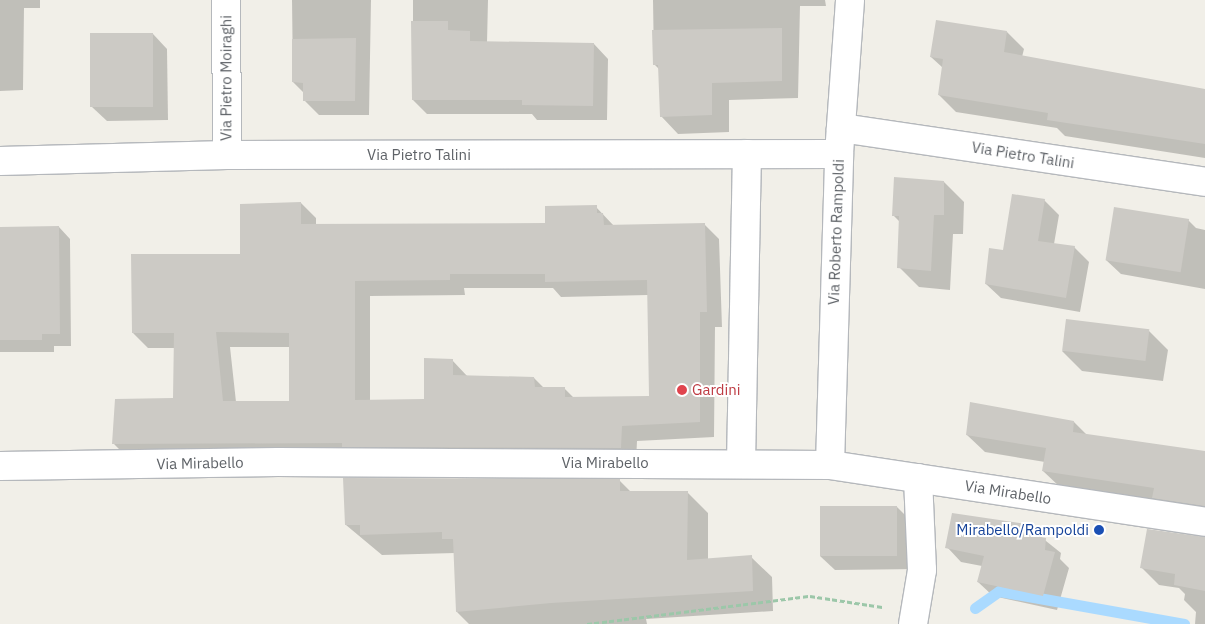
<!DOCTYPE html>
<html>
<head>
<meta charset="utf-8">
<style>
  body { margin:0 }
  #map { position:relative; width:1205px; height:624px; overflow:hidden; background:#f1efe8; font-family:"IBM Plex Sans",sans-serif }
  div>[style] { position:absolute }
  .shadow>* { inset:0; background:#0003 }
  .stream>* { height:11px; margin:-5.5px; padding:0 5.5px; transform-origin:5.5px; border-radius:5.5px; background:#aadaff }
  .building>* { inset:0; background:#cccac5; transform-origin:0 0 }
  .path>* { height:3px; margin-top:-1.5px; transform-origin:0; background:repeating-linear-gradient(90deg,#9cc7a9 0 5px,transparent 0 7.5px) }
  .roads { filter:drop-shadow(1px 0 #b5b8bc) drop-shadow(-1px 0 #b5b8bc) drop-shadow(0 1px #b5b8bc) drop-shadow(0 -1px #b5b8bc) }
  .minor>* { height:28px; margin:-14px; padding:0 14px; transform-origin:14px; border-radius:14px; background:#fff }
  .dots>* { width:14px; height:14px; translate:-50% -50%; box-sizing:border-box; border:2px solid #fff; border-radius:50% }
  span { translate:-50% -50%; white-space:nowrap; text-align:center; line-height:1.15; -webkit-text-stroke:4px #fff; paint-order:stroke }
  .street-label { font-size:15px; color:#5f6368 }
  .health-label { font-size:15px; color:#be3a42 }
  .left { translate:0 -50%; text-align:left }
  .transit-label { font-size:15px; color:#164399 }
  .right { translate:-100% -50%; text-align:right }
</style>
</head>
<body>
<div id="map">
  <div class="shadow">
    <div style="clip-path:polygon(0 0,40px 0,40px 8px,24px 8px,23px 90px,0 91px)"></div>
    <div style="clip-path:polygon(292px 0,371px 0,369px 115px,319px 115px,305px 101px,304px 93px,293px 82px)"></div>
    <div style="clip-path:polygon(413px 0,488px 0,487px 43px,594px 44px,608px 59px,607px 120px,537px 120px,532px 114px,427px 114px,413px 100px)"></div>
    <div style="clip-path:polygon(653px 0,825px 0,826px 6px,800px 6px,798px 98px,729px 100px,729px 132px,678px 134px,661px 116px,660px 70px,654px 64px)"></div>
    <div style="clip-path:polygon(1007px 32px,1024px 49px,1022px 57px,1205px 90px,1205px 158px,1065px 136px,1057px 128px,956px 112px,939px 95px,943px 68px,931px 57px)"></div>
    <div style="clip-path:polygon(153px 34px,167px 49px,168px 120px,107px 121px,92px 107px)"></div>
    <div style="clip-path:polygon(944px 182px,964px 202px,963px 234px,953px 234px,950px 290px,919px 287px,899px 267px,900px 222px,893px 215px)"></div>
    <div style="clip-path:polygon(1044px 200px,1059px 215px,1054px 244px,1074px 247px,1089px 262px,1080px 312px,1001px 298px,986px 284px)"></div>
    <div style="clip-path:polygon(evenodd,301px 203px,316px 218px,316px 226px,546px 225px,596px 207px,614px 226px,704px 224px,719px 239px,722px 327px,715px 327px,714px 437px,637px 441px,636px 463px,129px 459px,114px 444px,174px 399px,175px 348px,148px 348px,133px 333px,242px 255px,301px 203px,464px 288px,553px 288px,561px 297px,648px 295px,650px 397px,574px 398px,564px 388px,544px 388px,534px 378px,468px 377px,452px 360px,426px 400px,370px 401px,370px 296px,465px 295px,464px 288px,301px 203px,230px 347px,290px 347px,290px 402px,236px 402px,230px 347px)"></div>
    <div style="clip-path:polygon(1188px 220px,1196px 228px,1205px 230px,1205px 289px,1121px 274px,1106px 260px)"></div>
    <div style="clip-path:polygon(59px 227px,70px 239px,71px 346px,54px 346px,54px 352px,0 352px,0 229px)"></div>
    <div style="clip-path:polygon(1148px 330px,1168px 350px,1163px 381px,1082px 371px,1062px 351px)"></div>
    <div style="clip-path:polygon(1074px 422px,1088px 436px,1205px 453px,1205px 522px,1061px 488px,1043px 471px,1045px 462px,985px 452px,967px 435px)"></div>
    <div style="clip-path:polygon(620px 481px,631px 492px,687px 492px,708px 513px,708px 560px,751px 557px,772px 577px,773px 611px,646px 619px,647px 624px,469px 624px,457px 612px,455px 553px,382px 555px,346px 525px)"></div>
    <div style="clip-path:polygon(897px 507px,912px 522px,919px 569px,835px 570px,820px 556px)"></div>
    <div style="clip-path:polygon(1026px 525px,1061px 553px,1060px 559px,1069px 568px,1057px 610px,993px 596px,978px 582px,982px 566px,961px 562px,947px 547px)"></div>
    <div style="clip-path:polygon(1205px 537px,1205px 624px,1195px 624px,1196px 612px,1184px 600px,1185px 594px,1179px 588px,1159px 585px,1141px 567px)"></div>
  </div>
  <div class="stream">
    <div style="left:975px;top:608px;width:29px;rotate:-35deg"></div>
    <div style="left:999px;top:591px;width:188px;rotate:10.1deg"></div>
  </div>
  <div class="building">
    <div style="clip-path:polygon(936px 20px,1007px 31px,1004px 52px,1205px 89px,1205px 144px,1047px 120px,1048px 113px,938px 95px,943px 59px,930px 57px)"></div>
    <div style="clip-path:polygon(411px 21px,448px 21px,448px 30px,470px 31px,470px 41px,594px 43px,593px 106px,522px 105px,522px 100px,412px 100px)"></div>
    <div style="clip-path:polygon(782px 28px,782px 81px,712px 83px,712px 115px,660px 117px,658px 65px,653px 65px,652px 30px)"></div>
    <div style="left:90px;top:33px;width:63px;height:74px"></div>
    <div style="clip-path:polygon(356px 38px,355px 101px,303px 101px,303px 83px,292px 82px,292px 39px)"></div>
    <div style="clip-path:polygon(894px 177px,944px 181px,944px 215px,934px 215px,931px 271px,897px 268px,899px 216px,892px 216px)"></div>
    <div style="clip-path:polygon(1012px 194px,1045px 199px,1038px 241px,1075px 246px,1066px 298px,985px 284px,989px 248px,1003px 250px)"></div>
    <div style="clip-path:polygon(evenodd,301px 202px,301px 224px,545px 223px,545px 206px,597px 205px,597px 213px,603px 213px,604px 225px,705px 223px,707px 312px,700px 312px,700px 422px,622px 426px,621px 448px,342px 447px,342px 443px,112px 444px,115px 399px,173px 398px,174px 333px,132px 333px,131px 254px,240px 254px,240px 204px,301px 202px,450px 274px,545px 274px,545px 282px,647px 280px,649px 396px,565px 397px,565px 387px,535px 387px,534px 377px,453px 375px,453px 359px,424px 358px,424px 399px,355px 400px,355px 281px,450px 280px,450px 274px,301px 202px,216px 332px,289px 333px,289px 401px,223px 401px,216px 332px)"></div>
    <div style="left:1114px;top:207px;width:76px;height:54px;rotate:9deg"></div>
    <div style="clip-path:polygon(59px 226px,60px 334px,42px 334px,42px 340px,0 340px,0 227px)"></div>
    <div style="left:1066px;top:319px;width:84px;height:32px;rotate:7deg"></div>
    <div style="clip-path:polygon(970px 402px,1074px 421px,1073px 432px,1205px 451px,1205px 506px,1152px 498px,1154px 488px,1042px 471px,1046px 448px,966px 435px)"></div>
    <div style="clip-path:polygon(343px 478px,620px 479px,620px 491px,688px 491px,687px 560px,752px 555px,753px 591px,551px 603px,456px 612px,453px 539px,442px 539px,442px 532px,360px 535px,360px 525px,345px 525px)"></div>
    <div style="left:820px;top:506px;width:77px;height:50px"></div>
    <div style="clip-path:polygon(952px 513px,1027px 524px,1025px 534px,1046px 538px,1045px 550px,1055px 552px,1043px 596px,977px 582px,984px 556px,945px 548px)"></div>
    <div style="clip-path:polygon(1147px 529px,1205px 537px,1205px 591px,1174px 585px,1175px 574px,1140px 568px)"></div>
  </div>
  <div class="path">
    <div style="left:587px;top:624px;width:225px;rotate:-7.2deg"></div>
    <div style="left:810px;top:596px;width:73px;rotate:8.7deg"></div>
  </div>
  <div class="roads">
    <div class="minor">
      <div style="left:226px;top:0;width:155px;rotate:89.6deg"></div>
      <div style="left:841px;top:128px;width:368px;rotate:8.4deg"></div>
      <div style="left:0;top:161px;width:227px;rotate:-1.5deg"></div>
      <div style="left:227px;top:155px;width:612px;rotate:-0.09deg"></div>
      <div style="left:741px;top:464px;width:310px;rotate:-88.9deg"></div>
      <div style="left:830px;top:465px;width:311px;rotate:-88.3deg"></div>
      <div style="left:839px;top:154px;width:154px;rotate:-85.9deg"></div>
      <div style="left:0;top:466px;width:278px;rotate:-0.8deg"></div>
      <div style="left:278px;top:462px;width:552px;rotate:0.31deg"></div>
      <div style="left:830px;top:465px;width:379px;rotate:8.6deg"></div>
      <div style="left:913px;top:624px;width:55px;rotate:-80.5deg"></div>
      <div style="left:922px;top:570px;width:92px;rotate:-92.5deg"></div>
    </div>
  </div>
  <div class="dots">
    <div style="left:682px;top:390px;background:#e0444e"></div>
    <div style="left:1099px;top:530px;background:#1a4fb4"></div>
  </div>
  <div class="street-label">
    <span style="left:226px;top:78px;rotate:-90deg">Via Pietro Moiraghi</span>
    <span style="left:419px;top:155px">Via Pietro Talini</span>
    <span style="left:1023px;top:155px;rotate:9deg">Via Pietro Talini</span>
    <span style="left:836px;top:232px;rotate:-88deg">Via Roberto Rampoldi</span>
    <span style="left:200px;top:463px;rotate:-1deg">Via Mirabello</span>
    <span style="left:605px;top:463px">Via Mirabello</span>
    <span style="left:1008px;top:492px;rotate:9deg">Via Mirabello</span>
  </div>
  <div class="health-label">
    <span class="left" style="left:692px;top:390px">Gardini</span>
  </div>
  <div class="transit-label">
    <span class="right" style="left:1089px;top:530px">Mirabello/Rampoldi</span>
  </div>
</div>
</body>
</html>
